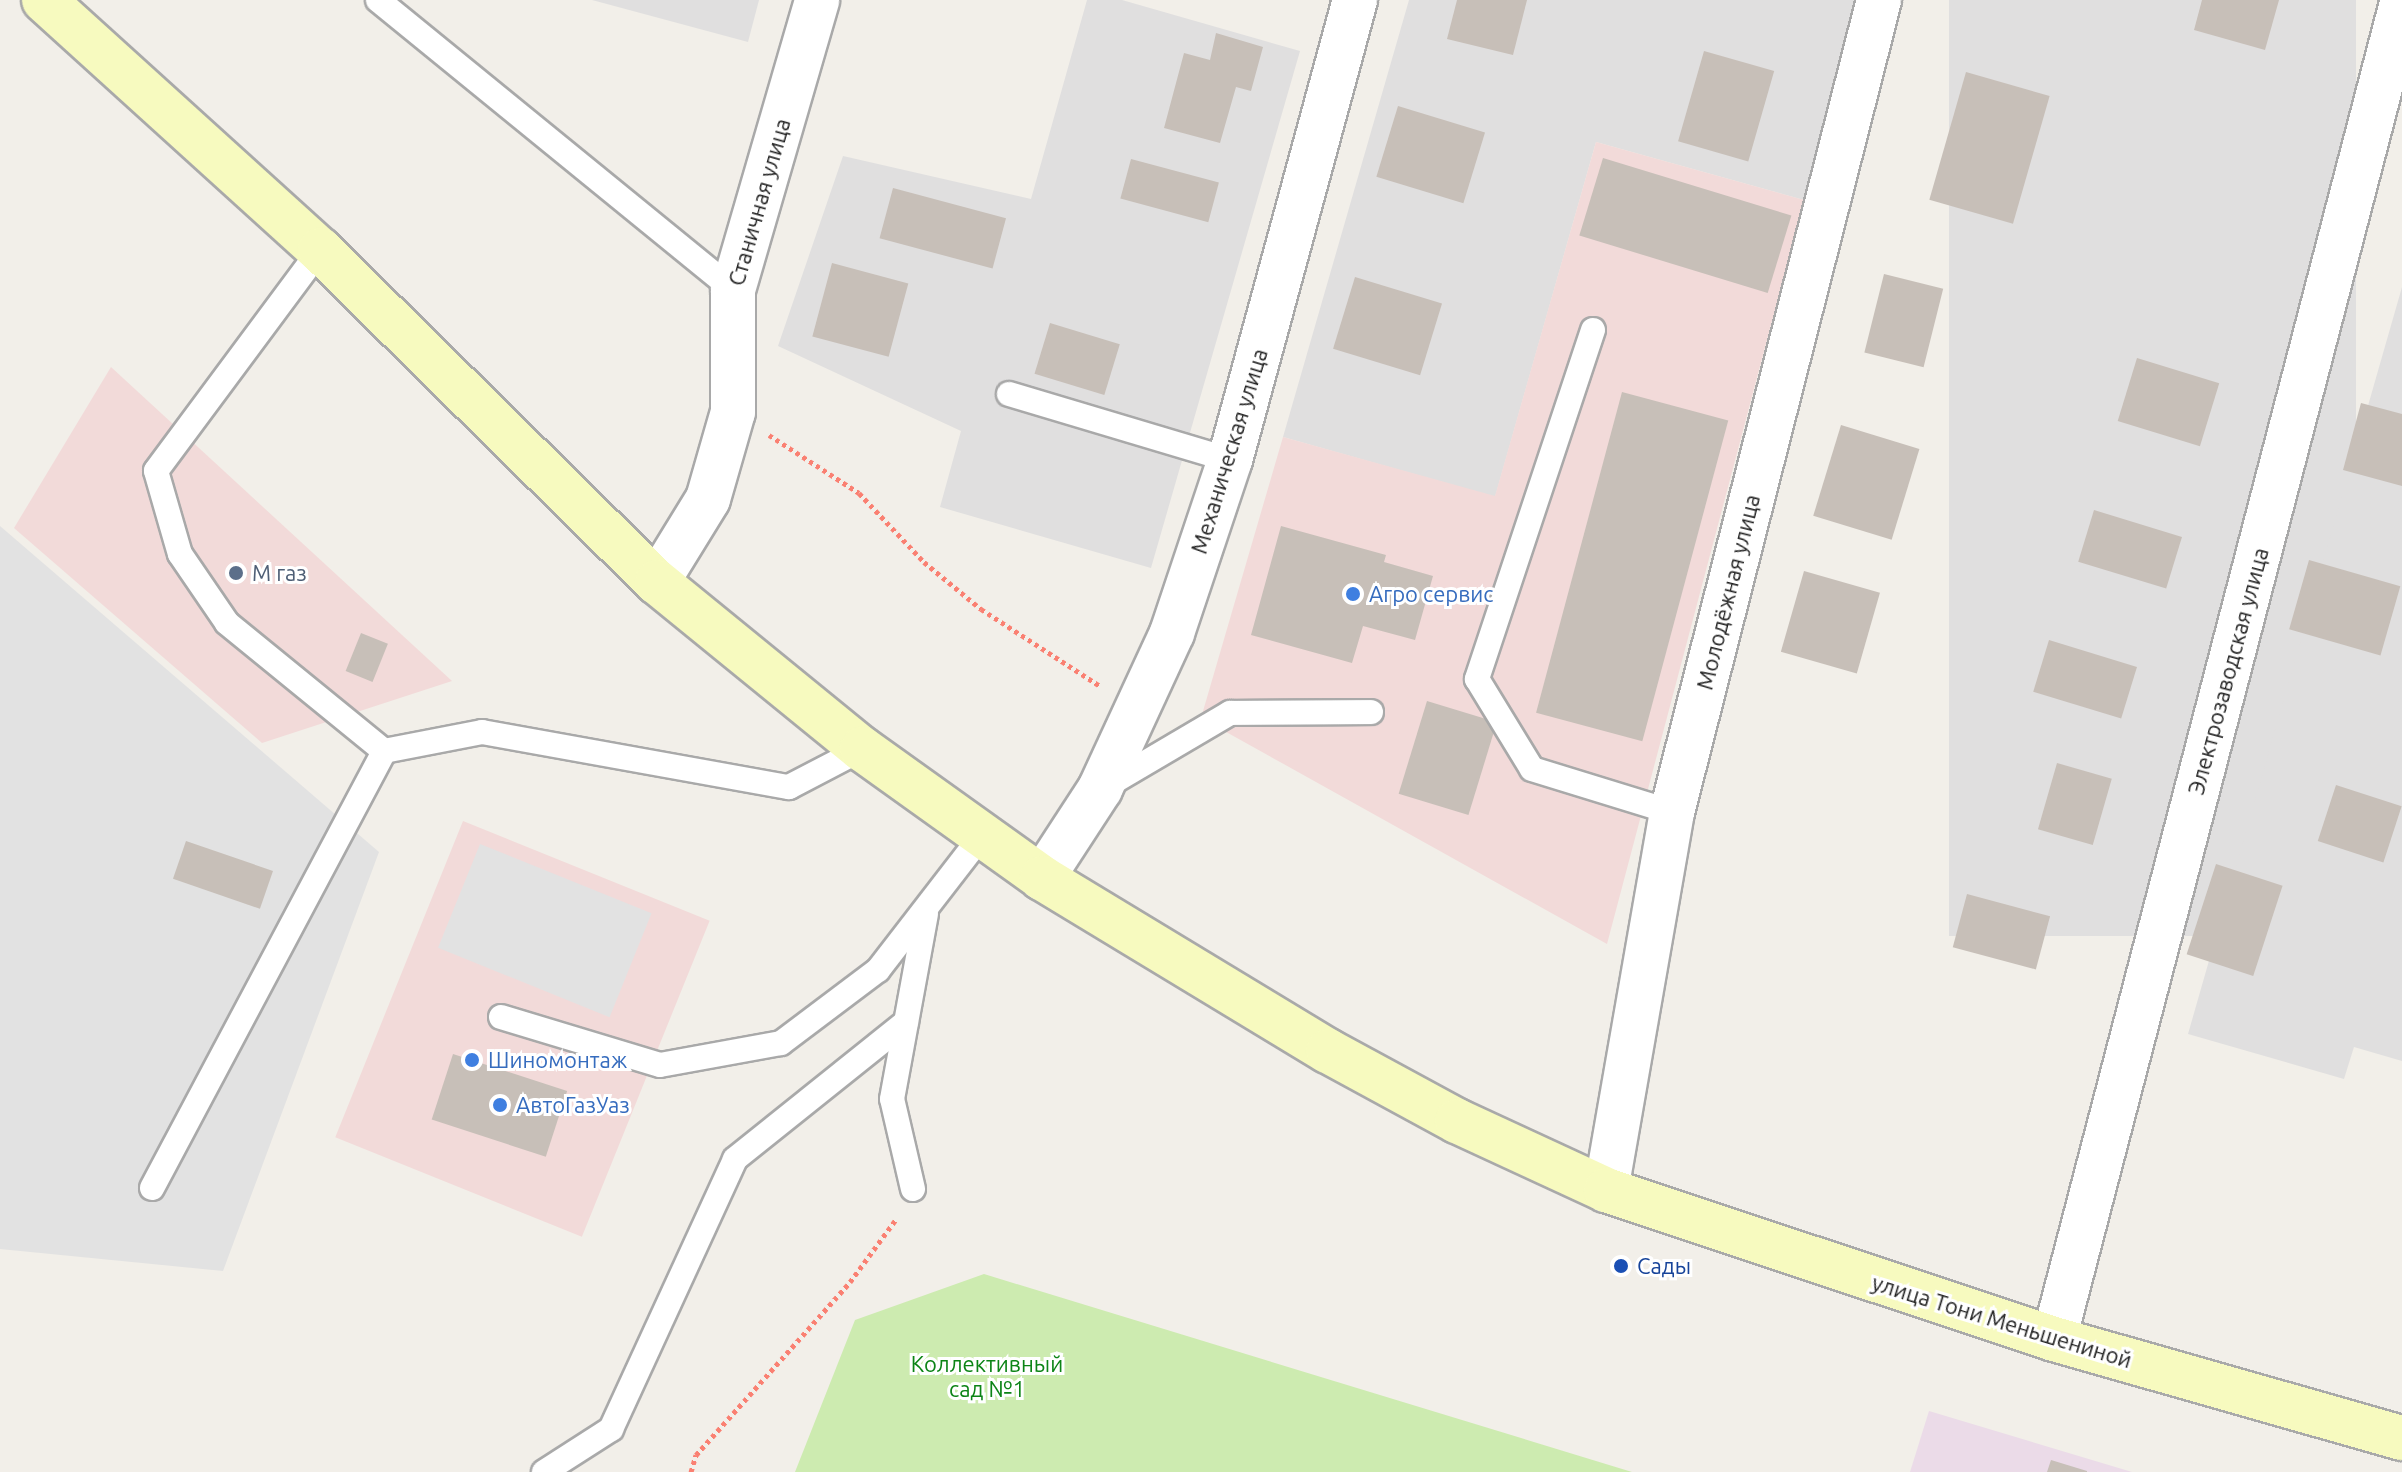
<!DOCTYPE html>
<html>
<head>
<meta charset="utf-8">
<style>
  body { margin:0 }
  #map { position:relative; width:2402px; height:1472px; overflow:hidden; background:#f2efe9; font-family:Ubuntu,sans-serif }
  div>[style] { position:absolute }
  .residential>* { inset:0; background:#e0dfdf; transform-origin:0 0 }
  .commercial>* { inset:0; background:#f2dad9; transform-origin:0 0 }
  .industrial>* { inset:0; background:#ebdbe8 }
  .grass>* { inset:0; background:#cdebb0 }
  .parking>* { inset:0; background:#e2e2e2; transform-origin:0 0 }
  .building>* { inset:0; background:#c7bfb8; transform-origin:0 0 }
  .path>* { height:5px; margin-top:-2.5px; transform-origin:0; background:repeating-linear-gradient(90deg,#fa8072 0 4px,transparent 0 8px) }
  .roads { filter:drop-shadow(2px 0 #a9a9a9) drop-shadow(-2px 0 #a9a9a9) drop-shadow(0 2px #a9a9a9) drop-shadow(0 -2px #a9a9a9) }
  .service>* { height:24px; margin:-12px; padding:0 12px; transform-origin:12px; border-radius:12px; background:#fff }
  .minor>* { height:44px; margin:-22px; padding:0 22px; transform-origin:22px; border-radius:22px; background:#fff }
  .secondary>* { height:44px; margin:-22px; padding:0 22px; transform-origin:22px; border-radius:22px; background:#f7fabf }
  .dots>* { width:22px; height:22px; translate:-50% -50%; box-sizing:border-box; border:4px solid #fff; border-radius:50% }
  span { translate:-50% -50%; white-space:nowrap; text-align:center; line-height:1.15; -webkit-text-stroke:6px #fff; paint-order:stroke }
  .street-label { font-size:22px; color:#222 }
  .service-label { font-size:22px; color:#4e5e75 }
  .left { translate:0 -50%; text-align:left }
  .shop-label { font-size:22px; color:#366cbe }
  .transit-label { font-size:22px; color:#164399 }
  .park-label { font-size:22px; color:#0c8416 }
</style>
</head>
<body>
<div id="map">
  <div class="residential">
    <div style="clip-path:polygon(592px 0,759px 0,748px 42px)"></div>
    <div style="clip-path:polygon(1087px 0,1122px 0,1300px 51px,1151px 568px,940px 507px,961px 431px,778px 346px,843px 156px,1031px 199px)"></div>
    <div style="clip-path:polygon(1409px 0,1856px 0,1804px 200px,1596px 142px,1495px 497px,1283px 437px)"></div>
    <div style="left:1949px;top:0;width:407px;height:936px"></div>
    <div style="clip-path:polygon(2402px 287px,2402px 1061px,2354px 1047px,2344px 1079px,2188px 1034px)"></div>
  </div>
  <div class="commercial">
    <div style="clip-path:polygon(1596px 142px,1804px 200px,1607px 944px,1201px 718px,1283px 437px,1495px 496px)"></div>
    <div style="clip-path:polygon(111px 367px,452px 681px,262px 743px,14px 528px)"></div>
    <div style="left:463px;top:821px;width:266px;height:341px;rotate:22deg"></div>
  </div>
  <div class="industrial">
    <div style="clip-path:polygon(1929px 1411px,2132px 1472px,1910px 1472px)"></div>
  </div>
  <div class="grass">
    <div style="clip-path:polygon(984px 1274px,1632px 1472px,795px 1472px,855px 1320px)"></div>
  </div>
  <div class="parking">
    <div style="clip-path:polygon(0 526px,379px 852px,223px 1271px,0 1249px)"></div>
    <div style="left:480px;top:844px;width:185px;height:112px;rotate:22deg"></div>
  </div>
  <div class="building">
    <div style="clip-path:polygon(1457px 0,1527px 0,1513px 55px,1447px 39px)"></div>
    <div style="clip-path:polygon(2202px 0,2279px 0,2265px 50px,2194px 30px)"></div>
    <div style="clip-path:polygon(1216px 33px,1263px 47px,1251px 91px,1236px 87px,1220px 143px,1164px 128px,1184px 53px,1210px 60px)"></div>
    <div style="left:1704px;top:51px;width:73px;height:94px;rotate:16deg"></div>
    <div style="left:1966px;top:72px;width:87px;height:133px;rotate:16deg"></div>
    <div style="left:1398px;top:106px;width:91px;height:74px;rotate:17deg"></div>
    <div style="left:1603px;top:158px;width:197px;height:81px;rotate:17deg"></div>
    <div style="left:1131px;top:159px;width:91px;height:41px;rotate:15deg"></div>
    <div style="left:893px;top:188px;width:117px;height:52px;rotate:15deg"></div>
    <div style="left:832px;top:263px;width:79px;height:76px;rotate:15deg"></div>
    <div style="left:1884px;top:274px;width:61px;height:81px;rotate:14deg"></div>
    <div style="left:1355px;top:277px;width:91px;height:75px;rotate:17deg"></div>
    <div style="left:1050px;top:323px;width:73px;height:53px;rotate:17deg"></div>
    <div style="left:2137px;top:358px;width:86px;height:66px;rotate:17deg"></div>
    <div style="left:1622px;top:392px;width:110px;height:332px;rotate:15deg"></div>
    <div style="clip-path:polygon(2361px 403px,2402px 414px,2402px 486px,2343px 470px)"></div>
    <div style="left:1841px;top:425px;width:82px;height:95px;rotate:17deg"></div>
    <div style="left:2094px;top:510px;width:92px;height:54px;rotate:17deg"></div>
    <div style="clip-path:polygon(1281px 526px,1386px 555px,1384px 562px,1433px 576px,1415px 640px,1363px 626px,1352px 663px,1251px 635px)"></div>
    <div style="left:2309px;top:560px;width:95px;height:72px;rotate:16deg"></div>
    <div style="left:1804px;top:571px;width:79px;height:84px;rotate:16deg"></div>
    <div style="left:361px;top:633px;width:29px;height:41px;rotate:22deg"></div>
    <div style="left:2049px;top:640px;width:92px;height:54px;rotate:17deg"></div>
    <div style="left:1427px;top:701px;width:73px;height:97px;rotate:17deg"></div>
    <div style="left:2057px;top:763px;width:57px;height:69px;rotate:16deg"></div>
    <div style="left:2336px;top:785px;width:69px;height:59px;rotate:18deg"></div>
    <div style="left:186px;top:841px;width:92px;height:40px;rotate:19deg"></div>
    <div style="left:2216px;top:864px;width:70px;height:95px;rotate:18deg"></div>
    <div style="left:1967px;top:894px;width:86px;height:55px;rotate:15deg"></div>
    <div style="left:453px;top:1054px;width:120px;height:69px;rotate:18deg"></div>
    <div style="clip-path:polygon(2051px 1460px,2087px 1471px,2087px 1472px,2047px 1472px)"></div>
  </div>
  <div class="path">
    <div style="left:769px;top:435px;width:107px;rotate:32.8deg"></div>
    <div style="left:859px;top:493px;width:95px;rotate:46.7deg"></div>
    <div style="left:924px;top:562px;width:74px;rotate:39.5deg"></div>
    <div style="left:981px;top:609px;width:142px;rotate:32.9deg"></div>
    <div style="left:691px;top:1472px;width:18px;rotate:-74deg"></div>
    <div style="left:696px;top:1455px;width:232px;rotate:-48.3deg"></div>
    <div style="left:850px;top:1282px;width:79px;rotate:-53.7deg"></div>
  </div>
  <div class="roads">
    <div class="service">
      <div style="left:378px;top:0;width:458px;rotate:39.2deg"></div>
      <div style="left:320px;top:250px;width:275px;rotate:126.6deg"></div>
      <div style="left:156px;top:471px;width:86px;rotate:73.9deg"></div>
      <div style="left:180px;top:554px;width:83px;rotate:55.7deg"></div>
      <div style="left:227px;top:623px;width:203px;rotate:39.2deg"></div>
      <div style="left:1593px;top:330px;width:368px;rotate:108.4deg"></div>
      <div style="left:1477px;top:679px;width:105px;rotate:58.6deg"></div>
      <div style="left:1532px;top:769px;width:146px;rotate:17.1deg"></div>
      <div style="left:1009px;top:394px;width:231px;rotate:16.6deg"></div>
      <div style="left:1106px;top:786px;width:144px;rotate:-30.5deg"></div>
      <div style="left:1230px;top:713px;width:141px;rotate:-0.4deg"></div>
      <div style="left:501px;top:1017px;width:166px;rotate:16.8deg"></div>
      <div style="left:660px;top:1065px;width:123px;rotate:-10.3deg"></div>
      <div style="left:781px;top:1043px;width:121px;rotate:-37deg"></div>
      <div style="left:878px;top:970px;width:167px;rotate:-52.3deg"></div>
      <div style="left:152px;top:1188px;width:495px;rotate:-62deg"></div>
      <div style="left:384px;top:751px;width:100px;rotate:-11deg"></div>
      <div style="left:482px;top:732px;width:312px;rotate:10.2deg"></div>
      <div style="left:789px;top:787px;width:82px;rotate:-27.5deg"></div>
      <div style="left:913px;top:1189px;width:92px;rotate:-103.1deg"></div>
      <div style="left:892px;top:1099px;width:188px;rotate:-79.6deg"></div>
      <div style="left:544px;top:1472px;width:80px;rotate:-32.7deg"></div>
      <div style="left:611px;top:1429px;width:297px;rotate:-65.3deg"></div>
      <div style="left:735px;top:1159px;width:219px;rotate:-38.7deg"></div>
    </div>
    <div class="minor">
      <div style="left:657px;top:582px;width:97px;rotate:-58.4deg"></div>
      <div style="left:708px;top:499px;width:91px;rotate:-74deg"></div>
      <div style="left:733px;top:412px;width:122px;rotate:-90deg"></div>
      <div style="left:733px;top:290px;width:302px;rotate:-73.8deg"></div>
      <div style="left:1042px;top:878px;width:106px;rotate:-56.9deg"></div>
      <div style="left:1100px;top:789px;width:172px;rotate:-65.2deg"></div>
      <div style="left:1172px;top:633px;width:182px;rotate:-71.5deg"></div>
      <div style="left:1230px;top:460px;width:477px;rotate:-74.8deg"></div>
      <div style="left:1606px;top:1190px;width:384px;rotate:-80.1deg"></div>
      <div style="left:1672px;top:812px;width:838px;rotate:-75.7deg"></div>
      <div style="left:2054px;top:1339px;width:1381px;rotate:-75.4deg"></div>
    </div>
    <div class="secondary">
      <div style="left:44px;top:0;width:372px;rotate:42.2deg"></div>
      <div style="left:320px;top:250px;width:473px;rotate:44.6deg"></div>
      <div style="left:657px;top:582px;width:264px;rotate:39.2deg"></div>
      <div style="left:862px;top:749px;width:221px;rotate:35.6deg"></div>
      <div style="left:1042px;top:878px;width:334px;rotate:31.2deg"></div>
      <div style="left:1328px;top:1051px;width:147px;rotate:28.5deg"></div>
      <div style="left:1457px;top:1121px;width:164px;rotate:24.8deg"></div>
      <div style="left:1606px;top:1190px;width:472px;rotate:18.4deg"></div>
      <div style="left:2054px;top:1339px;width:362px;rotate:15.9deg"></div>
    </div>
  </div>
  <div class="dots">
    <div style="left:236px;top:573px;background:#5c6f8a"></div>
    <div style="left:1353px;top:594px;background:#3f7fe0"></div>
    <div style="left:472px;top:1060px;background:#3f7fe0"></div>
    <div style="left:500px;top:1105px;background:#3f7fe0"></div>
    <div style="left:1621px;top:1266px;background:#1a4fb4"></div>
  </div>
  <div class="street-label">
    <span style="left:759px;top:202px;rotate:-74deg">Станичная улица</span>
    <span style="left:1229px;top:451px;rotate:-73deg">Механическая улица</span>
    <span style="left:1728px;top:592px;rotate:-76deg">Молодёжная улица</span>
    <span style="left:2228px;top:671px;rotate:-75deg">Электрозаводская улица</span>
    <span style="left:2002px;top:1321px;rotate:17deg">улица Тони Меньшениной</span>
  </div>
  <div class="service-label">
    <span class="left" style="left:252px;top:573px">М газ</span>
  </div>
  <div class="shop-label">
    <span class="left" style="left:1369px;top:594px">Агро сервис</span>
    <span class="left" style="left:488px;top:1060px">Шиномонтаж</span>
    <span class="left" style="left:516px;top:1105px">АвтоГазУаз</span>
  </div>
  <div class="transit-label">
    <span class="left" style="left:1637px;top:1266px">Сады</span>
  </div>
  <div class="park-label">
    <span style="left:987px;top:1376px">Коллективный<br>сад №1</span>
  </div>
</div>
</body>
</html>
